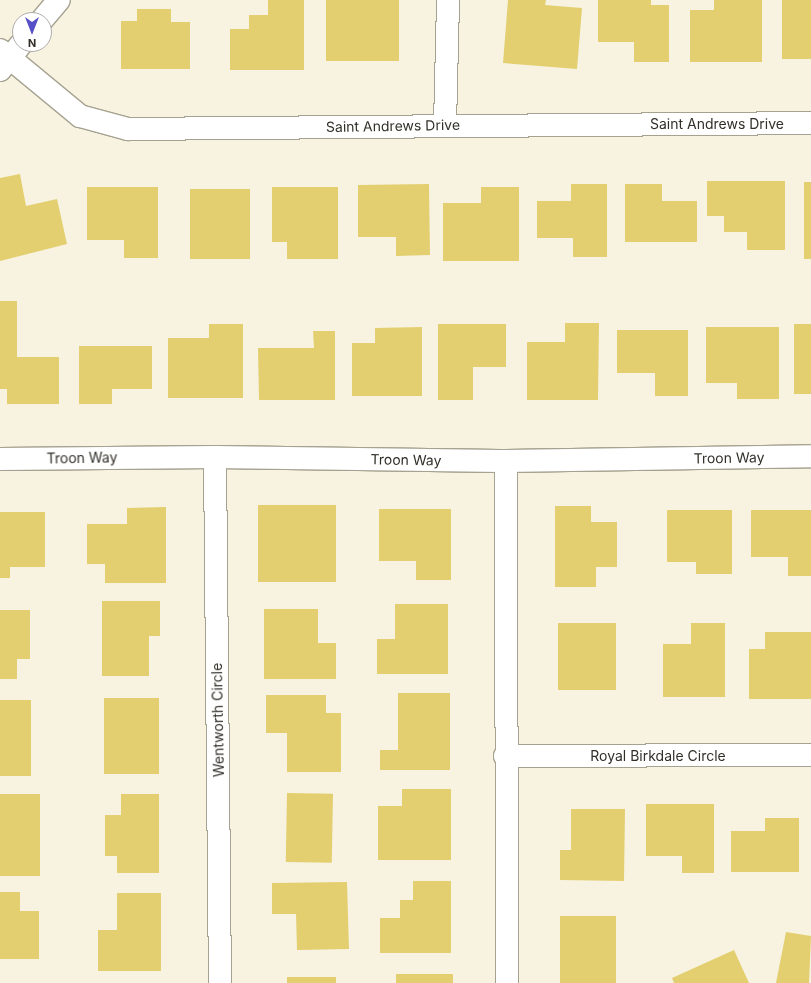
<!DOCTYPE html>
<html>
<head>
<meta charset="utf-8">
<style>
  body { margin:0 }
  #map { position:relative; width:811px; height:983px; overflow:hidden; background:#f7f3e0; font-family:Inter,sans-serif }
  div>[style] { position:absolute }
  .building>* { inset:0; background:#e3cf6f; transform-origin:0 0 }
  .roads { filter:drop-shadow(1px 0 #a6a291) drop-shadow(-1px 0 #a6a291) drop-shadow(0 1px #a6a291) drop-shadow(0 -1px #a6a291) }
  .minor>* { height:22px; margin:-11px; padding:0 11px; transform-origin:11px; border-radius:11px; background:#fff }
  span { translate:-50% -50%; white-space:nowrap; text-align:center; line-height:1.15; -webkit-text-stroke:3.5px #fff; paint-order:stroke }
  .street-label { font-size:14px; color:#312f28 }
  .north { position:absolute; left:12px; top:12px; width:40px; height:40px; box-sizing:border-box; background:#fff; border:1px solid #adaca9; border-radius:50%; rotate:180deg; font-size:11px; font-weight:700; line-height:16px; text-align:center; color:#312f28 }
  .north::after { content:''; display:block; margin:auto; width:14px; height:18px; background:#564fc7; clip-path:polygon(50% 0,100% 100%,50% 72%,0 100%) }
</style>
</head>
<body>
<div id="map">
  <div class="building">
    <div style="clip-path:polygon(268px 0,304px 0,304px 70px,230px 70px,230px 29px,249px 29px,249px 15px,268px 15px)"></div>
    <div style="left:326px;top:0;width:73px;height:61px"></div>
    <div style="clip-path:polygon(508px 0,546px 0,545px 5px,582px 8px,577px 69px,503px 63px)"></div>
    <div style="clip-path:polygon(598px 0,651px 0,651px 5px,669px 5px,669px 62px,634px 62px,634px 42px,598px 42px)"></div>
    <div style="clip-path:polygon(714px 0,762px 0,762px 62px,690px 62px,690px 10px,714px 10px)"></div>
    <div style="left:782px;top:0;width:29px;height:59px"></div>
    <div style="clip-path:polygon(137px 9px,171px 9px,171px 22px,190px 22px,190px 69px,121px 69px,121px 21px,137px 21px)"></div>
    <div style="clip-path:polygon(20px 174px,26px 206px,57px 199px,67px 244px,0 261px,0 178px)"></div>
    <div style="clip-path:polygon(707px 181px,785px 181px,785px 250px,747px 250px,747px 232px,724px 232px,724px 216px,707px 216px)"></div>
    <div style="left:804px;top:182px;width:7px;height:77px"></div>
    <div style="clip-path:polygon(429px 184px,430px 255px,396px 256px,396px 237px,358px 237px,358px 185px)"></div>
    <div style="clip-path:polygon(571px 184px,607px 184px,607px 257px,573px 257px,573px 238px,537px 238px,537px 201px,571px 201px)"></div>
    <div style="clip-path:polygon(625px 184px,662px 184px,662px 201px,697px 201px,697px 242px,625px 242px)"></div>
    <div style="clip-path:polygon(87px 187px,158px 187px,158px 258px,124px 258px,124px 240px,87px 240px)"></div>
    <div style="clip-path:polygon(272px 187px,338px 187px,338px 259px,287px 259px,287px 242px,272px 242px)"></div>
    <div style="clip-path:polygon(481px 187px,519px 187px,519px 261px,443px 261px,443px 203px,481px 203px)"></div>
    <div style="left:190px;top:189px;width:60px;height:70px"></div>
    <div style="clip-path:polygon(0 301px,17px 301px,17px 357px,59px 357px,59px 404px,7px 404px,7px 389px,0 389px)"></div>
    <div style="clip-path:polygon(565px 323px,599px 323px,598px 400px,527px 400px,527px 342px,565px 342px)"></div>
    <div style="clip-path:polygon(209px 324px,243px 324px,243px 398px,168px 398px,168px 338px,209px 338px)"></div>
    <div style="clip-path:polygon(438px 324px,506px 324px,506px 367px,473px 367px,473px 400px,438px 400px)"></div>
    <div style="left:794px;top:324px;width:17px;height:70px"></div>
    <div style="clip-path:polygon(422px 327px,422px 396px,352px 396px,352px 343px,375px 343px,375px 328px)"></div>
    <div style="clip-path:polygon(706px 327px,779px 327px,779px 399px,737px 399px,737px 383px,706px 383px)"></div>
    <div style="clip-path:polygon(617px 330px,688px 330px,688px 396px,655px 396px,655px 373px,617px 373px)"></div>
    <div style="clip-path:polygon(313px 331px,335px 331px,335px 400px,259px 400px,258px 348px,314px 348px)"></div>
    <div style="clip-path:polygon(79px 346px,152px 346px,152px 389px,112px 389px,112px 404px,79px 404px)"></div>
    <div style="left:258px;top:505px;width:78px;height:77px"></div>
    <div style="clip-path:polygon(555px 506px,591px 506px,591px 522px,617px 522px,617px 567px,596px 567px,596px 587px,555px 587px)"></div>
    <div style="clip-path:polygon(166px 507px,166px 583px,105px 583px,105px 564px,87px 564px,87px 524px,127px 524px,127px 508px)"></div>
    <div style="clip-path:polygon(379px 509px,451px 509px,451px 580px,416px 580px,416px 561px,379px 561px)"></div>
    <div style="clip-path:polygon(667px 510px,732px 510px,732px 574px,696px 574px,696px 562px,667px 562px)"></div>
    <div style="clip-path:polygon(751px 510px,811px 510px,811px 576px,788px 576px,788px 557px,751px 557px)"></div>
    <div style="clip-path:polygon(0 512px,45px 512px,45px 567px,10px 567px,10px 578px,0 578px)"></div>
    <div style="clip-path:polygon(102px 601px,160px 601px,160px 636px,149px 636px,149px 676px,102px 676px)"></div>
    <div style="clip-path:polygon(395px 604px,448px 604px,448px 674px,377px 674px,377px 639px,395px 639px)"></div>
    <div style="clip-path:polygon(264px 609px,318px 609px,318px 643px,336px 643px,336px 679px,264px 679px)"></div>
    <div style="clip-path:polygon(0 610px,30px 610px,30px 659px,17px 659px,17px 679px,0 679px)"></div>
    <div style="left:558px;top:623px;width:58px;height:67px"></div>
    <div style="clip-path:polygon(691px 623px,725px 623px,725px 697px,663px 697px,663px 644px,691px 644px)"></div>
    <div style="clip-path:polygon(765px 632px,811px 632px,811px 699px,749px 699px,749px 649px,765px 649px)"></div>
    <div style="clip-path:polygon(398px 693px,450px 693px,450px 770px,380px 770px,380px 750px,398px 750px)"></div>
    <div style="clip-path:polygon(266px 695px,326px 695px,326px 713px,341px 713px,341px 772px,287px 772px,287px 733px,266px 733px)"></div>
    <div style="left:104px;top:698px;width:55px;height:76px"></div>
    <div style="left:0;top:700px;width:31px;height:76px"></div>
    <div style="clip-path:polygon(402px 789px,451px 789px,451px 860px,378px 860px,378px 806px,402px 806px)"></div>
    <div style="left:287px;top:793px;width:46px;height:69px;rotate:1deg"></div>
    <div style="left:0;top:794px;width:40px;height:82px"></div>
    <div style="clip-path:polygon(121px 794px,159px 794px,159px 873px,117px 873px,117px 856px,105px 856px,105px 815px,121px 815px)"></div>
    <div style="clip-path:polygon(646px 804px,714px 804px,714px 873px,682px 873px,682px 856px,646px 856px)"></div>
    <div style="clip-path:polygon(571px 809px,625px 809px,624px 881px,560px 880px,560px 850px,571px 850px)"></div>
    <div style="clip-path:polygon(765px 818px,799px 818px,799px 872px,731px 872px,731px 831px,765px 831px)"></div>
    <div style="clip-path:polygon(413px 881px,451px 881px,451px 953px,380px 953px,380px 918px,400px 918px,400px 900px,413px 900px)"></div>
    <div style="clip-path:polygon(347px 882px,349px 949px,297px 950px,296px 914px,272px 914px,272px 883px)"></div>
    <div style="clip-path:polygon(0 892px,20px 892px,20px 911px,39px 911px,39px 959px,0 959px)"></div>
    <div style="clip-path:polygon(117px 893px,161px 893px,161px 971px,98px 971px,98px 930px,117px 930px)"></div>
    <div style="left:560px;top:916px;width:56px;height:67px"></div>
    <div style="clip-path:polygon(786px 932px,811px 936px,809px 983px,776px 983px)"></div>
    <div style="clip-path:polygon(734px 950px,749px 983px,674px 983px,672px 978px)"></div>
    <div style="left:396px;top:974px;width:57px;height:9px"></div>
    <div style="left:287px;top:977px;width:49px;height:6px"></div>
  </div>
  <div class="roads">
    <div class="minor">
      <div style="left:42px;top:20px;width:26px;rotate:-50deg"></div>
      <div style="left:0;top:50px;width:104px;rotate:39.5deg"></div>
      <div style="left:80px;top:116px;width:50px;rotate:15.2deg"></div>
      <div style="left:128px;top:129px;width:683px;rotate:-0.5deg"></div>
      <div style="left:0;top:70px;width:33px;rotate:-51deg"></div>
      <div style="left:445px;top:125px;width:125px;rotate:-88.6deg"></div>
      <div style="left:215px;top:457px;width:526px;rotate:89.46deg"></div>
      <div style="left:0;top:459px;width:215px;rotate:-0.5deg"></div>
      <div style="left:215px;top:457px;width:291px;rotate:0.8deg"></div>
      <div style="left:506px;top:461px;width:305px;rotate:-0.9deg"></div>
      <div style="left:506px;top:461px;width:522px;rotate:89.89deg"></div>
      <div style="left:505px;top:756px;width:306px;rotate:-0.2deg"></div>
    </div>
  </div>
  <div class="street-label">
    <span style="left:717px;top:124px">Saint Andrews Drive</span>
    <span style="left:393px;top:126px;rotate:-1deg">Saint Andrews Drive</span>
    <span style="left:82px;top:458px;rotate:-1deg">Troon Way</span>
    <span style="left:729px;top:458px;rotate:-1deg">Troon Way</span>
    <span style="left:406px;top:460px;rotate:1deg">Troon Way</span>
    <span style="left:218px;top:720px;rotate:-91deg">Wentworth Circle</span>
    <span style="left:658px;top:756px">Royal Birkdale Circle</span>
  </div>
  <div class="north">N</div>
</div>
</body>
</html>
